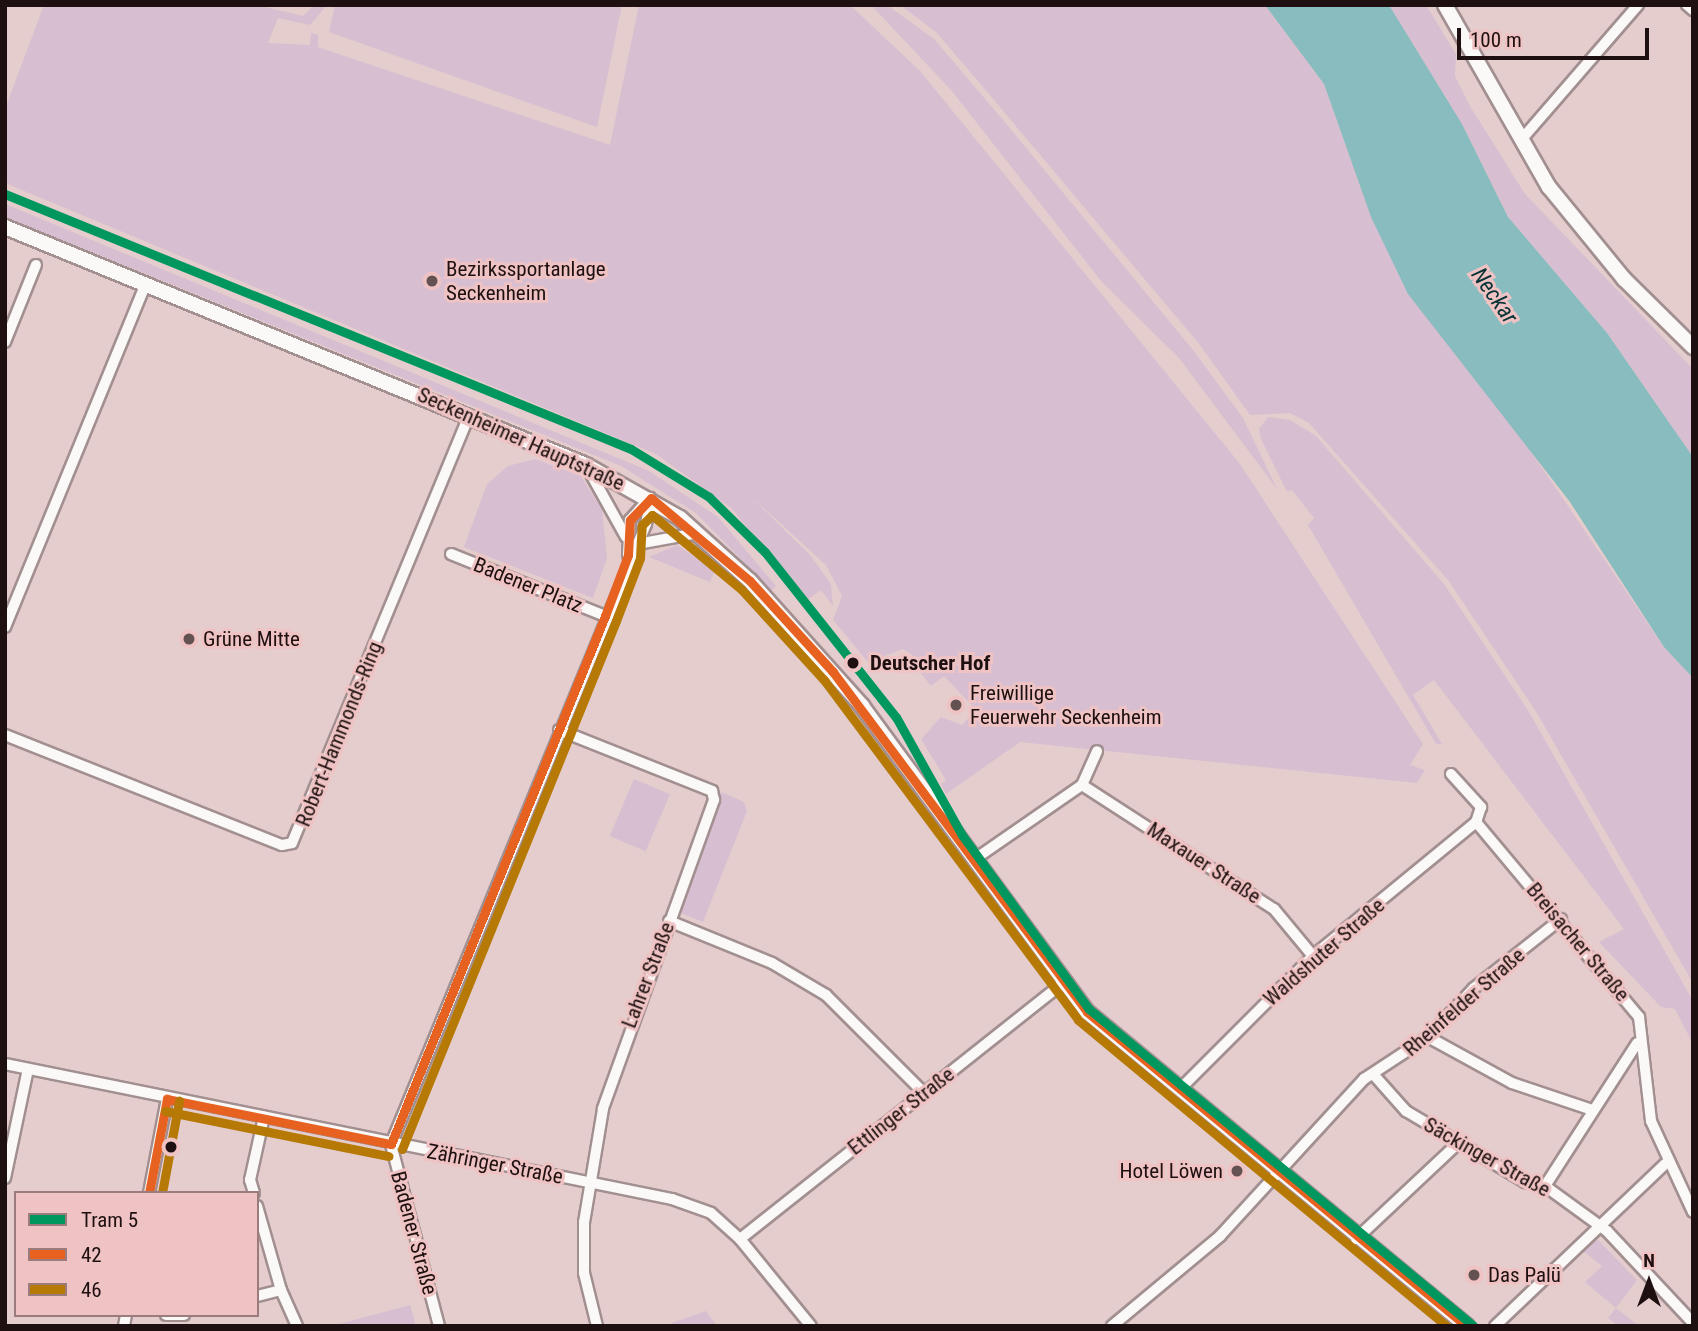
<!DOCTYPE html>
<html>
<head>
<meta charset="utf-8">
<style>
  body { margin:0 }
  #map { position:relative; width:1698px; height:1331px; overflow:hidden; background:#e5cdce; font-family:"Roboto Condensed",sans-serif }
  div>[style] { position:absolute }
  .green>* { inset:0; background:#d7bed1; transform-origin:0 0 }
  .water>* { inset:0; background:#88bcbe }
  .roads { filter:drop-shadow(2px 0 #a28f90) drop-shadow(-2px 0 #a28f90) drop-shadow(0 2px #a28f90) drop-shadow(0 -2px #a28f90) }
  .minor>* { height:10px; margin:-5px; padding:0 5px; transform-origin:5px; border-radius:5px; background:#fbf8f8 }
  .secondary>* { height:14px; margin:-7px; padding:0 7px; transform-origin:7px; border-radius:7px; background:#fbf8f8 }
  .bus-1>* { height:9px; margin:-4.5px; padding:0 4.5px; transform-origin:4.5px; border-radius:4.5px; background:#e76121 }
  .bus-2>* { height:9px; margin:-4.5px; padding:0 4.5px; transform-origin:4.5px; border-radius:4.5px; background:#b67905 }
  .tram-1>* { height:9px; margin:-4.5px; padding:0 4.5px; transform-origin:4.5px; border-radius:4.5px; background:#00975f }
  .dots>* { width:19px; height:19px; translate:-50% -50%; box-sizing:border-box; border:4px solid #efc3c4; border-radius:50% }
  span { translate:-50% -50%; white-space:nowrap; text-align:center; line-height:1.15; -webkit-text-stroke:6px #efc3c4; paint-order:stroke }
  .poi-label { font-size:21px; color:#1e1010 }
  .left { translate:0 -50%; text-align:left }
  .right { translate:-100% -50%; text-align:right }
  .street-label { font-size:21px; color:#1e1010 }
  .stop-label { font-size:21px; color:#1e1010; font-weight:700 }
  .water-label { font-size:23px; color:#073233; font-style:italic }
  .frame { position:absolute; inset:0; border:7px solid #1e1010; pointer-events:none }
  .legend { position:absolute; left:14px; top:1191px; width:245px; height:126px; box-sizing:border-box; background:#efc3c4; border:2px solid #9b7b7c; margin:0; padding:9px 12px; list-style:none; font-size:21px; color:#1e1010 }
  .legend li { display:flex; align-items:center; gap:14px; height:35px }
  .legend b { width:35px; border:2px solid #9b7b7c }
  .north { position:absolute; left:1614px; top:1247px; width:70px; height:70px; -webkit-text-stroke:5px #efc3c4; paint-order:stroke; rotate:0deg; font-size:19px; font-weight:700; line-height:28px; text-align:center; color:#1e1010 }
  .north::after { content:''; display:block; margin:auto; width:24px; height:32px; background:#1e1010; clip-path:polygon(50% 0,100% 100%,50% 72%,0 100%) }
  .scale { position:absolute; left:1457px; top:28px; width:192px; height:32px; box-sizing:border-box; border:4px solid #1e1010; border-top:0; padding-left:9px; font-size:21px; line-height:24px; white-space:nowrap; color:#1e1010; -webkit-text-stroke:5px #efc3c4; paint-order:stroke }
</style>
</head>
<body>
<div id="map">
  <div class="green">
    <div style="clip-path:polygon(44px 5px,256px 5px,303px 16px,314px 5px,327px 5px,310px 25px,278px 18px,268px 43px,310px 45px,311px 33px,318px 35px,318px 47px,610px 145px,639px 5px,850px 5px,920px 71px,1240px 464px,1423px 744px,1410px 765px,1425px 770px,1417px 783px,1020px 742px,946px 794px,941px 784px,946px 780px,921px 739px,941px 717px,962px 725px,976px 710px,944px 676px,931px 686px,920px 672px,924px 663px,903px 649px,868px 662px,833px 620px,842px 596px,826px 565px,748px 494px,810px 555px,831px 584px,833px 606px,821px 590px,807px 600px,731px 508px,656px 454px,5px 183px,5px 109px)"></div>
    <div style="clip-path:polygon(335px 5px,622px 5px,597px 127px,329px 32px)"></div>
    <div style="clip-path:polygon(871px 5px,887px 5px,934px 39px,1003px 120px,1193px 350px,1243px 418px,1277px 489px,1179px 358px,1102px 282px,951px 90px)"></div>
    <div style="clip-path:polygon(900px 5px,1265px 5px,1324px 84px,1371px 217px,1664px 647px,1693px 678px,1693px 983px,1535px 710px,1448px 580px,1309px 423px,1290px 413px,1250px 415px,1200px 345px,983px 87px,936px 32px)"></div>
    <div style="clip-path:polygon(1389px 5px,1426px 5px,1456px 54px,1455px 76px,1470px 106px,1525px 194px,1693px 369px,1693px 457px,1607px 333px,1508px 217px,1462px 124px)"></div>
    <div style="clip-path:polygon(5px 204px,649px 471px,718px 517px,776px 586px,771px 590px,696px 513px,621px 466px,5px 217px)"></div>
    <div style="clip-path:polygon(1268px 417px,1290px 420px,1316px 436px,1444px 584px,1529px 712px,1693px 1001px,1693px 1044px,1675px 1009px,1661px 1007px,1599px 942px,1624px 929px,1434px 680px,1413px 695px,1442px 744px,1436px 744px,1308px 525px,1314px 518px,1292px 490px,1287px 492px,1261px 439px,1259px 429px)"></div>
    <div style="clip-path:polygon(535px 459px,581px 476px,602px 510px,607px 558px,593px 598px,464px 547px,487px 484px,508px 466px)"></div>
    <div style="clip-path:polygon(677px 545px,715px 570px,710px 582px,649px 557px)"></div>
    <div style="left:634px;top:779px;width:39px;height:62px;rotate:23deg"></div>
    <div style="clip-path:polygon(721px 792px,744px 802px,747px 811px,703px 922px,678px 912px)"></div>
    <div style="clip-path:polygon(1595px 1237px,1637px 1280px,1616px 1308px,1639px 1326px,1618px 1326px,1608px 1318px,1616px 1308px,1585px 1282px,1602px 1266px,1582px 1250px)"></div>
    <div style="clip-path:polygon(410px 1305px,416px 1326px,332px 1326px)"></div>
    <div style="clip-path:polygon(706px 1311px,717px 1326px,673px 1326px,672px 1323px)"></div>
  </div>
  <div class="water">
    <div style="clip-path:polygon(1265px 5px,1389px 5px,1462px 124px,1508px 217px,1607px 333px,1693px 457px,1693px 678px,1664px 647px,1570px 502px,1408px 294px,1371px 217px,1324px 84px)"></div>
  </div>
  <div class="roads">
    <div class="minor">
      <div style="left:1687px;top:5px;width:8px;rotate:40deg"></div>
      <div style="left:1521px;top:140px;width:179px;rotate:-49.1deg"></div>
      <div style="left:5px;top:342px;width:83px;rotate:-68.1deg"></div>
      <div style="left:587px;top:467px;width:80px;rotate:60.9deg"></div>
      <div style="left:637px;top:544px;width:62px;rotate:-10.2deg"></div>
      <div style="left:451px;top:554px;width:166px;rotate:21.9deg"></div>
      <div style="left:628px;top:555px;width:35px;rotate:-87deg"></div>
      <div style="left:630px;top:520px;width:30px;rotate:-48deg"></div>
      <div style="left:5px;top:627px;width:370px;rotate:-67.7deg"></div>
      <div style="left:559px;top:730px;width:165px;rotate:21.7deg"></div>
      <div style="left:712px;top:791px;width:9px;rotate:77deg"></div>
      <div style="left:714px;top:800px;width:328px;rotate:109.8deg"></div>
      <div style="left:603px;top:1109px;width:115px;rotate:99.5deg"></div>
      <div style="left:584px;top:1222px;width:51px;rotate:90deg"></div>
      <div style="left:584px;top:1273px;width:55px;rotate:76.2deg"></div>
      <div style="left:5px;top:735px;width:298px;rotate:21.7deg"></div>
      <div style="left:282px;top:845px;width:10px;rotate:-11deg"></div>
      <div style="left:292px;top:843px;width:463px;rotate:-67.5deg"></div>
      <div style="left:1451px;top:774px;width:45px;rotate:47.7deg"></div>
      <div style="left:1481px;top:807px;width:16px;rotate:108deg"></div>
      <div style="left:1082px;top:785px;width:37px;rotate:-66deg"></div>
      <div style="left:1476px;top:822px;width:254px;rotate:50.1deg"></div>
      <div style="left:1639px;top:1017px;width:105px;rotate:83.4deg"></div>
      <div style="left:1651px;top:1121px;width:100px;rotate:65.2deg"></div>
      <div style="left:975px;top:859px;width:130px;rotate:-34.7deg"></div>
      <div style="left:1082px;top:785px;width:229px;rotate:32.9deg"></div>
      <div style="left:1274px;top:909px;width:61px;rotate:50.3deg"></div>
      <div style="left:669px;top:921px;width:111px;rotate:22.2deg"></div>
      <div style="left:772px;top:963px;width:63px;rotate:30.7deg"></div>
      <div style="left:826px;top:995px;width:139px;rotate:45deg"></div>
      <div style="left:1428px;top:1037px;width:96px;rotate:28.7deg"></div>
      <div style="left:1512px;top:1083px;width:84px;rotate:18.6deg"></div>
      <div style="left:5px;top:1064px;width:681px;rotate:11.44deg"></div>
      <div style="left:672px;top:1199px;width:41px;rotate:19.7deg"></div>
      <div style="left:711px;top:1213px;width:39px;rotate:42deg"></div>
      <div style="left:740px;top:1239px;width:112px;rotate:50.8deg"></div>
      <div style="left:1373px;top:1074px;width:50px;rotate:48.3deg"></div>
      <div style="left:1406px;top:1111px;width:139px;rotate:30.8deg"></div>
      <div style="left:1525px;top:1182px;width:20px;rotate:11deg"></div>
      <div style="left:1545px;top:1186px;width:77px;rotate:36deg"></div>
      <div style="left:1607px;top:1231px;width:126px;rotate:46.9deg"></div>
      <div style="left:1180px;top:1089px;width:188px;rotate:-45deg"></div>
      <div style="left:1313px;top:956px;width:211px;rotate:-39.4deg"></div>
      <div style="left:5px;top:1178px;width:111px;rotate:-78.1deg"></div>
      <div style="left:1545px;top:1186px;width:170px;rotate:-57.2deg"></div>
      <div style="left:149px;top:1193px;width:96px;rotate:-79.2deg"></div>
      <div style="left:254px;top:1193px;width:14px;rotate:-107deg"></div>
      <div style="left:250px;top:1180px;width:65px;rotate:-77.5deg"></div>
      <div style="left:257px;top:1206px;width:87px;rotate:74.1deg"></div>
      <div style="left:281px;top:1290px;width:25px;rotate:166deg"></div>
      <div style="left:740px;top:1239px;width:411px;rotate:-38.4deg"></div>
      <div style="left:1356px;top:1239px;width:139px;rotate:-43.2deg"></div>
      <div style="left:281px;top:1290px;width:39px;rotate:66deg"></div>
      <div style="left:166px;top:1315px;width:18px"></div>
      <div style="left:124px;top:1326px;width:11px;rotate:-80deg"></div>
      <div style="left:439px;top:1326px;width:188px;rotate:-104.8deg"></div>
      <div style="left:391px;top:1144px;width:670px;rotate:-67.64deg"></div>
      <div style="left:646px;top:524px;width:25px;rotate:-79deg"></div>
      <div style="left:1112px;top:1326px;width:141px;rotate:-39.8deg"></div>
      <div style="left:1220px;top:1236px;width:213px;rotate:-47.5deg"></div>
      <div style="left:1364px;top:1079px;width:77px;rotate:-33.3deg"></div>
      <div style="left:1428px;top:1037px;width:67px;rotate:-46.8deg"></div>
      <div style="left:1474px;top:988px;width:111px;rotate:-38.4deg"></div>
      <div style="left:1495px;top:1326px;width:235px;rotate:-43.6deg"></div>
    </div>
    <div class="secondary">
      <div style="left:1445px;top:5px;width:210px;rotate:60.3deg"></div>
      <div style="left:1549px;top:187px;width:119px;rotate:50.8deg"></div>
      <div style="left:1624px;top:279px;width:97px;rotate:44.6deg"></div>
      <div style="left:5px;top:227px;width:628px;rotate:22.28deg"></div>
      <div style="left:586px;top:465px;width:108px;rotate:29.4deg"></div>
      <div style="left:680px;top:518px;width:94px;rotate:42deg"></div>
      <div style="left:750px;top:581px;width:168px;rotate:48.1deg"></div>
      <div style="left:862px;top:706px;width:380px;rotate:53.7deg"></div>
      <div style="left:1087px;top:1012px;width:493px;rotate:39.6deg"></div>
    </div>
  </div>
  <div class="bus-1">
    <div style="left:167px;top:1099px;width:228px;rotate:11.4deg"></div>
    <div style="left:391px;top:1144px;width:570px;rotate:-67.94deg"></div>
    <div style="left:605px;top:616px;width:65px;rotate:-69.3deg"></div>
    <div style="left:628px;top:555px;width:35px;rotate:-87deg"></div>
    <div style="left:630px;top:520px;width:30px;rotate:-46deg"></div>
    <div style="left:651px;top:498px;width:129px;rotate:40deg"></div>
    <div style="left:750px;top:581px;width:123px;rotate:47.6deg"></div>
    <div style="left:833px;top:672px;width:424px;rotate:53.2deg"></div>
    <div style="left:1087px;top:1012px;width:493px;rotate:39.6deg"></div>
    <div style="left:149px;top:1193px;width:96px;rotate:-79.2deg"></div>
  </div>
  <div class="bus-2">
    <div style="left:165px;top:1111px;width:228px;rotate:11.4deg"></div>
    <div style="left:402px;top:1149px;width:570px;rotate:-67.94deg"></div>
    <div style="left:616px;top:621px;width:67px;rotate:-69.1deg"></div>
    <div style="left:640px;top:558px;width:33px;rotate:-87deg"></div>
    <div style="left:642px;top:525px;width:14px;rotate:-45deg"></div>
    <div style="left:652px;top:515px;width:117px;rotate:39.8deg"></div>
    <div style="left:742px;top:590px;width:122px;rotate:47.7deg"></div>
    <div style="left:824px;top:680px;width:424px;rotate:53.2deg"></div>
    <div style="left:1078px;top:1020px;width:479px;rotate:39.7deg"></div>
    <div style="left:162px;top:1193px;width:94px;rotate:-79.5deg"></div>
  </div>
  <div class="tram-1">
    <div style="left:5px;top:194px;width:676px;rotate:22.16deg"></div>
    <div style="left:631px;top:449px;width:92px;rotate:31.6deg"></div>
    <div style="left:709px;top:497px;width:78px;rotate:44.5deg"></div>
    <div style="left:765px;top:552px;width:211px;rotate:51.6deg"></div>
    <div style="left:896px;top:717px;width:135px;rotate:60.8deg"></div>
    <div style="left:962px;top:835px;width:215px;rotate:53.9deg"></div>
    <div style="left:1089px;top:1009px;width:498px;rotate:39.5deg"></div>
  </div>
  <div class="dots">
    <div style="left:432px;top:281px;background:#645252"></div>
    <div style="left:189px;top:639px;background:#645252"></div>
    <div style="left:853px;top:663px;background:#1e1010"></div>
    <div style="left:956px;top:705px;background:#645252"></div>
    <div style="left:171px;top:1147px;background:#1e1010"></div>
    <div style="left:1237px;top:1171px;background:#645252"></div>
    <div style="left:1474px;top:1275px;background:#645252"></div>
  </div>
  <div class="poi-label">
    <span class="left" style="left:446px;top:281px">Bezirkssportanlage<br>Seckenheim</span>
    <span class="left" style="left:203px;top:639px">Grüne Mitte</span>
    <span class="left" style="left:970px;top:705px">Freiwillige<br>Feuerwehr Seckenheim</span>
    <span class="right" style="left:1223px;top:1171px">Hotel Löwen</span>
    <span class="left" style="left:1488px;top:1275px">Das Palü</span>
  </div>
  <div class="street-label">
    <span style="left:521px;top:439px;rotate:24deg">Seckenheimer Hauptstraße</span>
    <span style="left:528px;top:585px;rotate:22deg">Badener Platz</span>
    <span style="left:339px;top:734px;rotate:-68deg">Robert-Hammonds-Ring</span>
    <span style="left:1204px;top:863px;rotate:33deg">Maxauer Straße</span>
    <span style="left:1578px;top:942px;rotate:50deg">Breisacher Straße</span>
    <span style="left:1324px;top:952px;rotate:-41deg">Waldshuter Straße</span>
    <span style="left:648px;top:975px;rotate:-69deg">Lahrer Straße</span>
    <span style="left:1464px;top:1002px;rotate:-41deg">Rheinfelder Straße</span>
    <span style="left:901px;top:1111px;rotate:-38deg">Ettlinger Straße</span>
    <span style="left:1487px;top:1157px;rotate:29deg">Säckinger Straße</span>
    <span style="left:495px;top:1164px;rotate:11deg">Zähringer Straße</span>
    <span style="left:414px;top:1233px;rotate:75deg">Badener Straße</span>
  </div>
  <div class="stop-label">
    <span class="left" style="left:870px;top:663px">Deutscher Hof</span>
  </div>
  <div class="water-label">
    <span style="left:1494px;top:296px;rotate:55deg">Neckar</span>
  </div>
  <div class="frame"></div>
  <ul class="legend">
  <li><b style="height:9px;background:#00975f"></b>Tram 5</li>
  <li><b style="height:9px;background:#e76121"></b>42</li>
  <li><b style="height:9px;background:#b67905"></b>46</li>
  </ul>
  <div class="north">N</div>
  <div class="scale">100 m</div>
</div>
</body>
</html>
